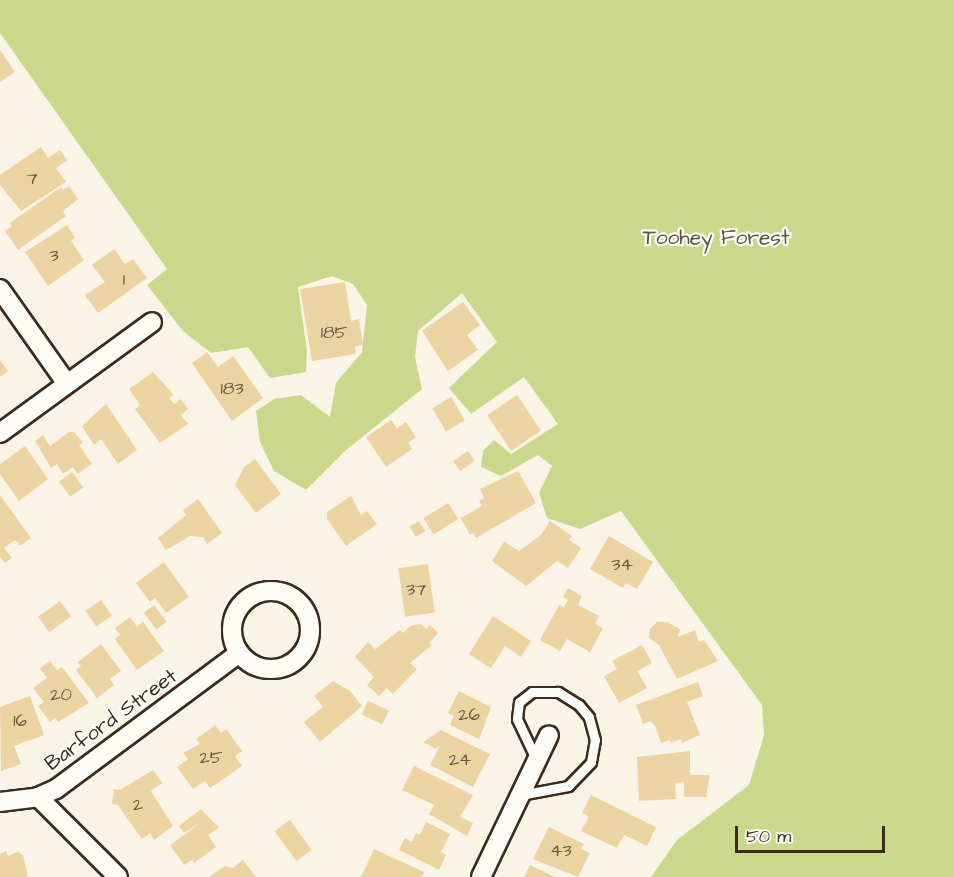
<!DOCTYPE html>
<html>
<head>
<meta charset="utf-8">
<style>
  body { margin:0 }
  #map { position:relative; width:954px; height:877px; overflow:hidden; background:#faf4e6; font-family:"Architects Daughter",sans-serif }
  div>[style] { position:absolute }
  .green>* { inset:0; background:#cbd78a }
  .building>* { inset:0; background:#ecd3a2; transform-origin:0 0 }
  .roads { filter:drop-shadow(2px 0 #3b2a1e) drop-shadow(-2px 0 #3b2a1e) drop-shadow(0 2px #3b2a1e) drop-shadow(0 -2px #3b2a1e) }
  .lane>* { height:9px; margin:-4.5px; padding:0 4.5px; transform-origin:4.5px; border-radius:4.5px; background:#fdfcf7 }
  .street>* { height:18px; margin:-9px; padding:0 9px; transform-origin:9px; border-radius:9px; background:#fdfcf7 }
  .street>.ring { margin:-9px; padding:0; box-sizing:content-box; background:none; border:18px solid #fdfcf7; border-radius:50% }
  span { translate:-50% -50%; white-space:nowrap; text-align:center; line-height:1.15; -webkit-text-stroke:4.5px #fdfcf7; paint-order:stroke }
  .number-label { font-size:18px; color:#67543f }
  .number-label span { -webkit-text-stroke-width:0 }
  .park-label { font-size:21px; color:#5f5539 }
  .street-label { font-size:21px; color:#3b2a1e }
  .scale { position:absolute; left:735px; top:826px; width:150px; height:27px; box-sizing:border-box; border:3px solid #3b2a1e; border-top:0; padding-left:8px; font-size:18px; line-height:21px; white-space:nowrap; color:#3b2a1e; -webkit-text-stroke:4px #fdfcf7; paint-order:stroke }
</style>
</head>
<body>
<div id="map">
  <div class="green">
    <div style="clip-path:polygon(0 0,954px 0,954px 877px,651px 877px,677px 840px,749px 785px,764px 735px,762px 705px,621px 511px,580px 529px,547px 518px,539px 493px,552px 466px,538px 455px,501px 476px,481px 467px,483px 451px,494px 440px,511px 454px,558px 424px,524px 377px,471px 414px,449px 388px,497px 342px,462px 293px,418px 331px,415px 357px,422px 389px,345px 451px,306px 490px,274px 471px,260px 442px,256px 411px,274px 399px,301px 395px,330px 417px,336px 383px,362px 352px,367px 305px,353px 284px,332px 276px,298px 287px,307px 351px,306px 372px,270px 378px,248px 347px,211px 353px,183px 331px,147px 285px,167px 269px,0 33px)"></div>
  </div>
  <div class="building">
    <div style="clip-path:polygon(0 50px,15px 72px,0 82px)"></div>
    <div style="clip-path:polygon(41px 147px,48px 158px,60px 150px,67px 160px,56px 168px,66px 182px,21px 211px,0 185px,0 175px)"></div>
    <div style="clip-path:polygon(69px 186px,78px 199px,63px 211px,66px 216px,18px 250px,5px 231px,12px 226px,10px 223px,61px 187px,63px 190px)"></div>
    <div style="clip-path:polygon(67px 225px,75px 238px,71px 241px,84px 260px,48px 286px,25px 252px)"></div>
    <div style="clip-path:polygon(114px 249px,125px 264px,133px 259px,147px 278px,98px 313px,85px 295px,105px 282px,92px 265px)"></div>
    <div style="clip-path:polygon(345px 282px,351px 321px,359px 319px,363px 345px,355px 347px,356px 354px,312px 361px,300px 289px)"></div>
    <div style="clip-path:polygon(463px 302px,480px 325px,467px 335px,478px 350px,448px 371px,422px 331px)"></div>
    <div style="clip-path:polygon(207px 352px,218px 367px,233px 356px,263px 398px,232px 421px,192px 363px)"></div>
    <div style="clip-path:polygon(0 360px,8px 371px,0 377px)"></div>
    <div style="clip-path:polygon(153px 372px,174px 395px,169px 398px,174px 404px,181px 399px,188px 409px,181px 415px,188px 424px,160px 443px,135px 409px,140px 405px,129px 389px)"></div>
    <div style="left:517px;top:395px;width:43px;height:36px;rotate:56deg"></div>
    <div style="left:451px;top:397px;width:27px;height:22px;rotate:59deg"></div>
    <div style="clip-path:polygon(106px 404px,137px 450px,118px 464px,101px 439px,94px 445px,82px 426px)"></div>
    <div style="clip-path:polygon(391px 420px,397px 428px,406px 422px,416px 437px,408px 443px,412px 449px,386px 467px,366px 437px)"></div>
    <div style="clip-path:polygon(69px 432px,74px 432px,83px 443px,79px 445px,92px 464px,78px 474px,73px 467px,63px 474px,57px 464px,51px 468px,35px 441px,43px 435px,50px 446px)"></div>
    <div style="clip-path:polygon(25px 446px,48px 479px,19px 501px,0 474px,0 464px)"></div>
    <div style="left:468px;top:451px;width:12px;height:18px;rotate:55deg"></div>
    <div style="clip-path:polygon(255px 459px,281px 494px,256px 513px,235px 485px,244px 467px)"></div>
    <div style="clip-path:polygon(518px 471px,536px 503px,476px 538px,473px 533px,470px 535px,461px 518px,482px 506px,479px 501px,484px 498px,480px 489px)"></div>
    <div style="left:72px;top:472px;width:19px;height:16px;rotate:54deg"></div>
    <div style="clip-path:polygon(0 495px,31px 538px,20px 546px,15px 540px,4px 548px,12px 558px,5px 563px,0 557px)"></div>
    <div style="clip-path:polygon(351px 496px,361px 515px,367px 511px,377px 524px,346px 546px,327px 519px,327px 512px)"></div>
    <div style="clip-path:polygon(198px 499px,222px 533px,207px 544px,203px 537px,190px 536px,166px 550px,158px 538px,186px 515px,183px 510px)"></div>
    <div style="left:448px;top:503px;width:19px;height:29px;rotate:58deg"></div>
    <div style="left:419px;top:521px;width:12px;height:11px;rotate:59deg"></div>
    <div style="clip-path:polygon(550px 521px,572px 536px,569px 540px,581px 548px,568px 568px,557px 561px,526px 586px,492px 561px,504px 542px,519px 551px,541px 535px)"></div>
    <div style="clip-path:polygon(609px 536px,653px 562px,637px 589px,626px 583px,623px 588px,590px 569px)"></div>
    <div style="clip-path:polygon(164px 562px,189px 597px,166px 613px,155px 598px,150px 602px,136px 583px)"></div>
    <div style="left:428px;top:564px;width:49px;height:30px;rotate:82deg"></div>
    <div style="clip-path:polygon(568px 588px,582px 596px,578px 605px,599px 616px,595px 624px,603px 628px,590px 652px,567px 639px,560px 651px,540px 640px,559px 605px,564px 607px,568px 600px,563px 597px)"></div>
    <div style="left:101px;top:600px;width:19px;height:19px;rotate:55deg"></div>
    <div style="left:60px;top:601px;width:19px;height:27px;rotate:54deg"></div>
    <div style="left:154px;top:605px;width:21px;height:13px;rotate:53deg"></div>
    <div style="clip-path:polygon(493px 616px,531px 641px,521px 657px,505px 646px,491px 668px,469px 654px)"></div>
    <div style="clip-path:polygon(130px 617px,137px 627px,143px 622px,164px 651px,137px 670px,115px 639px,120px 635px,115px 628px)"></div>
    <div style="clip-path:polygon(657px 622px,667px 622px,680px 629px,678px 637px,695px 630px,699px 642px,704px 640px,718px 661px,677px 679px,659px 645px,649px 638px,650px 629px)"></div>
    <div style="clip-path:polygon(421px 624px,426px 629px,430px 625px,438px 633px,429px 643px,432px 645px,410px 663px,417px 669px,393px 694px,387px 688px,379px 696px,367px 685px,374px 677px,355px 657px,368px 642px,375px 649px,400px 630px,403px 633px,410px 626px)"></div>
    <div style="clip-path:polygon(101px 644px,121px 671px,110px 679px,114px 685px,97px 698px,76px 670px,81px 666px,78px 662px)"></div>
    <div style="clip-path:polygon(642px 645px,652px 663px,637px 671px,647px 688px,619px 703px,604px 676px,617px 669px,612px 661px)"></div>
    <div style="clip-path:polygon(50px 661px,57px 670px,62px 667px,89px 703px,58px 722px,55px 718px,50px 722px,38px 706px,44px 702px,33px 688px,47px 678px,40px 668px)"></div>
    <div style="clip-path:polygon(333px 681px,350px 691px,362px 706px,320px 742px,304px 722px,323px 707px,314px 696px)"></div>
    <div style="clip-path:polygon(698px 682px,703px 696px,687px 702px,700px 735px,682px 743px,681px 739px,671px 743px,670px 740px,661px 743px,655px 726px,650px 721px,643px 724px,636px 705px)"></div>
    <div style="clip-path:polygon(459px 691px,491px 707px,479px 739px,450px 725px,454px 716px,448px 713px)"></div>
    <div style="clip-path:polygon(30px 696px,44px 735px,14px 746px,21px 764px,1px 771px,0 707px)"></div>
    <div style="left:368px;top:701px;width:23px;height:15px;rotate:25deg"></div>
    <div style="clip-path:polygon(215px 725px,221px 733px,226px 729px,242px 751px,235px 756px,242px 766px,210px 788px,205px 781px,193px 789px,177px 767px,188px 759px,183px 753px,200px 744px,196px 739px)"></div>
    <div style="clip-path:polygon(441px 730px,490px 754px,473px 787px,430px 765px,440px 746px,436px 749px,423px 742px)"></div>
    <div style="clip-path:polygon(690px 751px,690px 775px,710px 775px,706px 797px,684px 797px,684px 782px,675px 783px,676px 799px,639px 801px,637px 757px)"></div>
    <div style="clip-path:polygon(414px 766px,473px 795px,460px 817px,473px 823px,467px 836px,429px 814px,434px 805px,402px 790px)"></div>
    <div style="clip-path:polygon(153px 770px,162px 783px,151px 791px,173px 826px,154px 840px,150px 833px,142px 839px,118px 805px,112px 804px,114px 789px,120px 790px)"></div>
    <div style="clip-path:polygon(591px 795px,656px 827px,647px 846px,624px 835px,617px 848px,581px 831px,589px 817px,582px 813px)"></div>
    <div style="clip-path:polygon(201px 809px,219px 828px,208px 835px,216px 847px,194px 863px,192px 860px,184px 865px,170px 845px,203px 821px,184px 833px,179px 826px)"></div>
    <div style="left:290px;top:820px;width:37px;height:19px;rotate:54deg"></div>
    <div style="clip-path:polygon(426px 822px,450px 834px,441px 852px,446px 855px,439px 870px,399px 850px,405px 838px,412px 842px,416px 833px,420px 835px)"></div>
    <div style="clip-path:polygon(549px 827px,584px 844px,581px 849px,590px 853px,578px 877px,533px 859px)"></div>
    <div style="clip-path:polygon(374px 849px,424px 872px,422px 877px,361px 877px)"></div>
    <div style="clip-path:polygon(6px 851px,8px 856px,18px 852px,23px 855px,28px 877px,0 877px,0 854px)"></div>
    <div style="clip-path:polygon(243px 860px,256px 877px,209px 877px,225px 866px,233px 868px)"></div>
    <div style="clip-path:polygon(530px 865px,555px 877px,524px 877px)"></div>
  </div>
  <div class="roads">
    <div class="lane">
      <div style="left:520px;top:795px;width:49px;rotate:-10.6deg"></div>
      <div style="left:568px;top:786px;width:33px;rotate:-46deg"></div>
      <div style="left:591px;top:762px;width:22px;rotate:-80deg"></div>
      <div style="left:595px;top:740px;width:24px;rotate:-105deg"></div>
      <div style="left:589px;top:717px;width:16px;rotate:-130deg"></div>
      <div style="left:579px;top:705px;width:25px;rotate:-148deg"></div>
      <div style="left:558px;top:692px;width:26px;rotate:180deg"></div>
      <div style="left:532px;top:692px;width:16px;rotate:142deg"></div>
      <div style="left:519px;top:702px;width:17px;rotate:97deg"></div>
      <div style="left:517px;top:719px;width:44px;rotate:64.6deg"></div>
    </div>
    <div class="street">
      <div style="left:0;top:289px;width:116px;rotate:54.8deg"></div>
      <div style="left:0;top:433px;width:188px;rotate:-36.1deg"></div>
      <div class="ring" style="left:232px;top:591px;width:60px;height:60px"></div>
      <div style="left:38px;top:797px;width:113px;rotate:45deg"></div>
      <div style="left:0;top:802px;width:38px;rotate:-7deg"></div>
      <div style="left:38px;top:797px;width:20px;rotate:-24deg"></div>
      <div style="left:56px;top:789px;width:228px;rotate:-36.6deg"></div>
      <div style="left:481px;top:877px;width:157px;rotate:-64.4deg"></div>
    </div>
  </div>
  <div class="number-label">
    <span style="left:32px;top:179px">7</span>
    <span style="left:54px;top:256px">3</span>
    <span style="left:124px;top:280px">1</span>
    <span style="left:334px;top:333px">185</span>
    <span style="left:232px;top:389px">183</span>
    <span style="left:622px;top:565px">34</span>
    <span style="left:416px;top:590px">37</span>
    <span style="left:61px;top:695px">20</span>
    <span style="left:469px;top:715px">26</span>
    <span style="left:20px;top:721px">16</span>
    <span style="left:211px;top:758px">25</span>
    <span style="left:460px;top:760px">24</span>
    <span style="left:138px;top:805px">2</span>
    <span style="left:561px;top:851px">43</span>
  </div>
  <div class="park-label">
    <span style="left:716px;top:238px">Toohey Forest</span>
  </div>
  <div class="street-label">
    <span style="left:111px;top:720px;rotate:-36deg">Barford Street</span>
  </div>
  <div class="scale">50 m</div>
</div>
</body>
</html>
